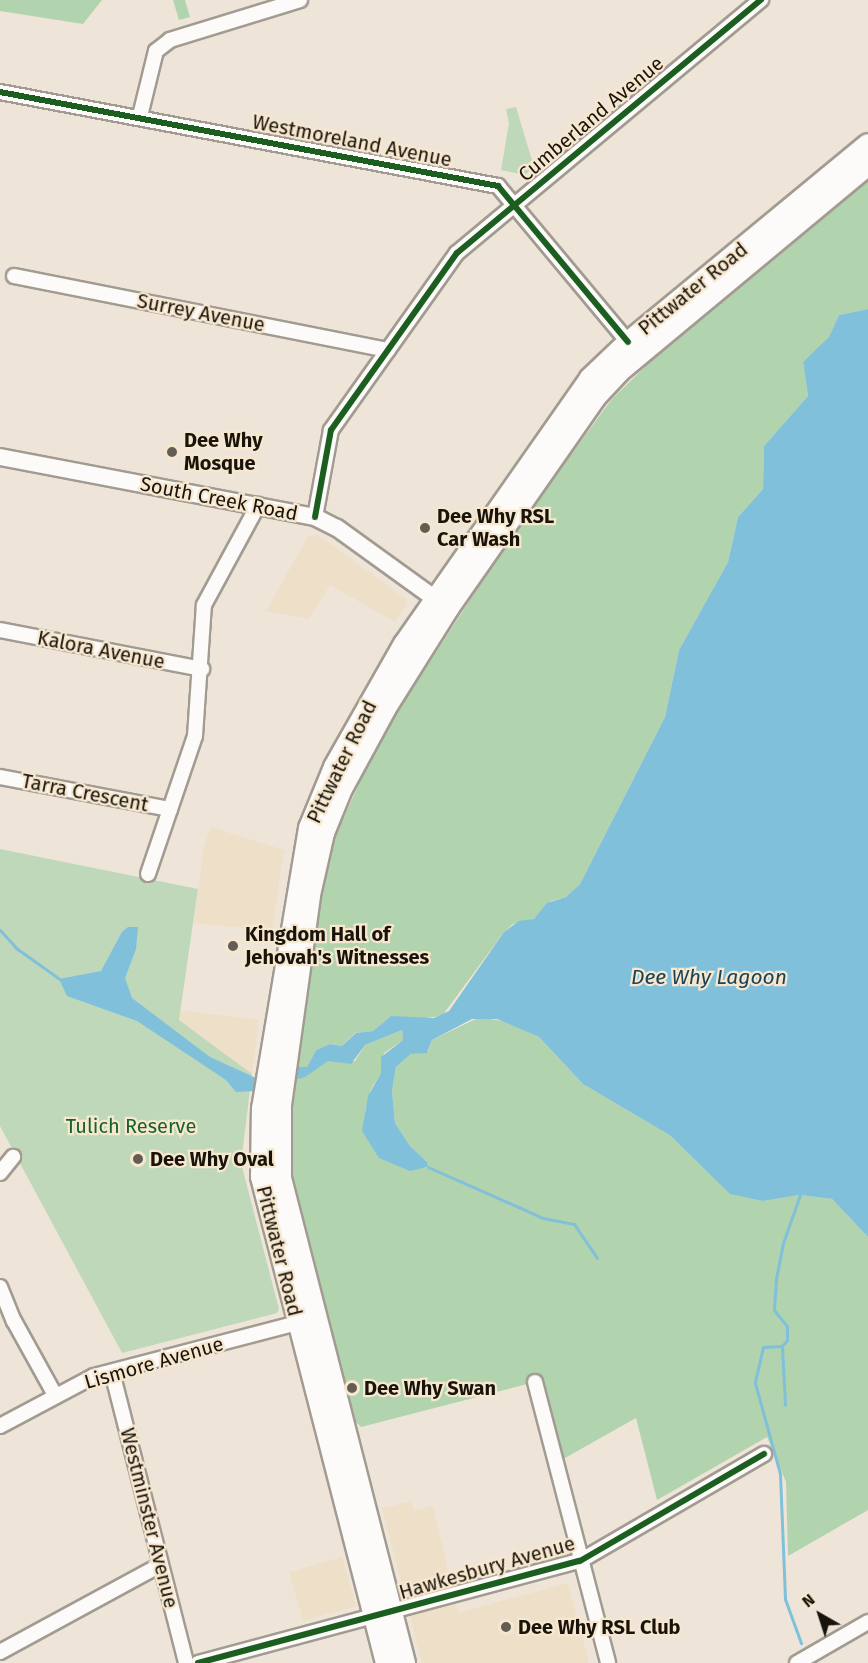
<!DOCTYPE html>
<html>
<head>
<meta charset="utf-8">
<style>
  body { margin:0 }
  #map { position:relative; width:868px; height:1663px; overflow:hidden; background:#eee5d8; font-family:"Fira Sans",sans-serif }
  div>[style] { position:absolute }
  .built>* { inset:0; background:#eedfc8; transform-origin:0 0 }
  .green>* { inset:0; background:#bfd8ba }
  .forest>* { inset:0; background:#b1d3ae }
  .water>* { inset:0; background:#81c0db }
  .stream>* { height:3px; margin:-1.5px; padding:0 1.5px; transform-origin:1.5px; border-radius:1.5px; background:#81c0db }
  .roads { filter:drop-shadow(2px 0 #a29b92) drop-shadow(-2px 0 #a29b92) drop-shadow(0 2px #a29b92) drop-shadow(0 -2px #a29b92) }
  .minor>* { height:14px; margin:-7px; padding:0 7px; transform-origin:7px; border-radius:7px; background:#fcfbf9 }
  .major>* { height:16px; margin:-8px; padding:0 8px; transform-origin:8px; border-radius:8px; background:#fcfbf9 }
  .highway>* { height:20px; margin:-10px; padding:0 10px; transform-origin:10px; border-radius:10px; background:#fcfbf9 }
  .cycleway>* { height:6px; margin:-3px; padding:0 3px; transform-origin:3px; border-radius:3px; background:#1b5e20 }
  .dots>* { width:16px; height:16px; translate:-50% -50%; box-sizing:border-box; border:3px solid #f7e7cf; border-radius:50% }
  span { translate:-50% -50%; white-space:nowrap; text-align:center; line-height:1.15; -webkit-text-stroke:4.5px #f7e7cf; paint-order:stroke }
  .street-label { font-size:20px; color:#19140b }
  .poi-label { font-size:20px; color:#19140b; font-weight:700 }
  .left { translate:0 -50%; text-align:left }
  .park-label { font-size:20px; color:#15622d }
  .water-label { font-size:21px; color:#1a4255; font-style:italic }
  .north { position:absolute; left:790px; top:1585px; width:60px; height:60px; -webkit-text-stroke:4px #f7e7cf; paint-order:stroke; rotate:321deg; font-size:16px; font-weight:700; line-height:24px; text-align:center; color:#19140b }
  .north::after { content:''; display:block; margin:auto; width:21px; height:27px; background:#19140b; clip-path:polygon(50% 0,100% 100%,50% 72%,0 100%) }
</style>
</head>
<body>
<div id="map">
  <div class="built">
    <div style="clip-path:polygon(318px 535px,406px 599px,407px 604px,395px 622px,330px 585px,309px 619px,266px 611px,308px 536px)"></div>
    <div style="clip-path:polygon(211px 827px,284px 850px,272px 931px,194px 923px,204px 846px)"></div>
    <div style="clip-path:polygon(180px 1010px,259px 1020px,252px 1074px,179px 1020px)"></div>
    <div style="clip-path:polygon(411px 1501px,414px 1511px,433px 1506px,458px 1613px,568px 1583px,589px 1663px,422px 1663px,382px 1508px)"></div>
    <div style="left:342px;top:1557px;width:51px;height:55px;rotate:74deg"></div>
  </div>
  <div class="green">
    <div style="clip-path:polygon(516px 107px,534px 167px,525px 175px,501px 170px,509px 123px,506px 109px)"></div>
    <div style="clip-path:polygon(0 849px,198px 889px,179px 1020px,252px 1074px,241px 1163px,279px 1309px,277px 1313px,122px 1353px,0 1126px)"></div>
  </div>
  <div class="forest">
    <div style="clip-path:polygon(0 0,102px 0,83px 24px,0 11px)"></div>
    <div style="clip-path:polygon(173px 0,185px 0,190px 17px,179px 20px)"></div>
    <div style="clip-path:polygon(868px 181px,868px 309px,839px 315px,829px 338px,803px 362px,808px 396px,764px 446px,763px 489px,738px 517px,728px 562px,679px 650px,665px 717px,580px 884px,566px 897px,551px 901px,534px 919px,513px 924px,504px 932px,442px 1016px,417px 1019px,391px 1016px,373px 1031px,355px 1033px,342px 1046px,330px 1044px,316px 1050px,307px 1067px,297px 1067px,323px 881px,334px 839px,378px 742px,477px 589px,480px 577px,612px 399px,651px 361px)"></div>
    <div style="clip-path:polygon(480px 1017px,502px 1021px,539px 1037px,583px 1084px,671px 1136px,738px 1194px,763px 1201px,800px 1195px,832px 1199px,868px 1237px,868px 1510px,788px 1556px,786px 1482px,767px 1437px,657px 1500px,636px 1418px,556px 1463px,535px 1382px,361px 1427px,356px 1422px,290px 1177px,290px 1121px,295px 1079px,328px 1061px,355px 1061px,365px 1045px,402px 1030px,403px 1040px,384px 1053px,381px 1073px,371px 1089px,365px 1111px,406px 1169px,427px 1168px,427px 1162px,410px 1146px,395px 1123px,392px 1091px,396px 1067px,411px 1054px,428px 1052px,432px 1040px)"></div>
  </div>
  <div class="water">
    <div style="clip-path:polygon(868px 309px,868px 1237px,832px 1199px,800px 1195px,763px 1201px,730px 1194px,671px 1136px,583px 1084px,539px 1037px,497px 1019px,472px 1019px,432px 1040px,427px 1053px,411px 1054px,396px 1067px,392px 1091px,395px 1123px,410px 1146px,427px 1162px,428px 1167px,410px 1171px,379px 1158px,362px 1131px,368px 1096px,381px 1073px,381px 1057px,403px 1040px,402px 1030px,365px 1045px,351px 1064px,328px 1061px,305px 1077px,258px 1091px,236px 1092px,226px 1080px,137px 1021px,67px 996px,59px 979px,101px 971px,122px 932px,128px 927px,138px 927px,136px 949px,125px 978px,132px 998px,210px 1057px,258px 1079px,293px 1067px,307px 1067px,316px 1050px,330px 1044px,342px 1046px,356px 1033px,373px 1031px,391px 1016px,434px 1018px,449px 1011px,504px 932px,519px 921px,534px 919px,547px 903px,566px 897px,580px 884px,665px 717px,679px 650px,728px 562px,738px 517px,763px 489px,764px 446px,808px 396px,803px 362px,829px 337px,839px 315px)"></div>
  </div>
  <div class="stream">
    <div style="left:0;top:930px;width:24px;rotate:48deg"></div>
    <div style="left:16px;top:948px;width:55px;rotate:35.4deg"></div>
    <div style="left:428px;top:1167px;width:126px;rotate:23.9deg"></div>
    <div style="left:543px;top:1218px;width:32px;rotate:11deg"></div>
    <div style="left:574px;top:1224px;width:41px;rotate:55.9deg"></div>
    <div style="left:801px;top:1192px;width:54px;rotate:109.4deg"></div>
    <div style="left:783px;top:1243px;width:38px;rotate:101deg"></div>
    <div style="left:776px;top:1280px;width:30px;rotate:94deg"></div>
    <div style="left:774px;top:1310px;width:21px;rotate:51deg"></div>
    <div style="left:787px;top:1326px;width:14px;rotate:90deg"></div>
    <div style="left:787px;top:1340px;width:8px;rotate:130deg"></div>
    <div style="left:782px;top:1346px;width:19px;rotate:177deg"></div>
    <div style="left:763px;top:1347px;width:37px;rotate:103deg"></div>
    <div style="left:755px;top:1383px;width:94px;rotate:74.6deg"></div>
    <div style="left:780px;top:1474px;width:125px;rotate:87.7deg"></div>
    <div style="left:785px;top:1599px;width:47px;rotate:70deg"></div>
    <div style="left:782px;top:1346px;width:59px;rotate:87.1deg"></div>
  </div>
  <div class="roads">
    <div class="minor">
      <div style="left:0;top:92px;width:507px;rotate:10.69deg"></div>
      <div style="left:498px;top:186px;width:203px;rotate:50.2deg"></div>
      <div style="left:140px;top:116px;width:67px;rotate:-76.2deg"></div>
      <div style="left:156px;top:51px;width:18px;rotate:-38deg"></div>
      <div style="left:170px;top:40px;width:136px;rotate:-17.1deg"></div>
      <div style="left:14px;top:276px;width:381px;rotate:11.2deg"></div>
      <div style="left:315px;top:517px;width:88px;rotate:-79.6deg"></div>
      <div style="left:331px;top:430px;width:217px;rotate:-54.6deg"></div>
      <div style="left:457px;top:253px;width:396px;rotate:-39.8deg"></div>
      <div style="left:0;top:630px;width:206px;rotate:10.9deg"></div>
      <div style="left:0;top:777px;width:173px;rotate:10.7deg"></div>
      <div style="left:148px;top:874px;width:146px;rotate:-71.2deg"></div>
      <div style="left:195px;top:736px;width:131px;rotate:-86.1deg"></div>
      <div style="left:204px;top:605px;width:114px;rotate:-61.6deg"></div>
      <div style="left:0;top:1173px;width:21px;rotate:-51deg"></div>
      <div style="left:0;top:1287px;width:37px;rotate:68deg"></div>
      <div style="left:14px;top:1321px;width:85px;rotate:61deg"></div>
      <div style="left:112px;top:1372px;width:300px;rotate:75.7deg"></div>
      <div style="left:535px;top:1382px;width:290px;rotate:75.4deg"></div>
      <div style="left:0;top:1426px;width:106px;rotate:-28deg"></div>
      <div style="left:94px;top:1376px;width:218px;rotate:-14.6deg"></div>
      <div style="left:0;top:1652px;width:182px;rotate:-28.5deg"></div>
      <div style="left:198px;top:1663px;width:395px;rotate:-15deg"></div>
      <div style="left:580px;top:1561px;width:213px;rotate:-30.2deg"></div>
      <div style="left:797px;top:1663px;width:82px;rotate:-30deg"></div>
    </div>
    <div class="major">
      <div style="left:0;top:457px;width:321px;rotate:10.8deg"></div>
      <div style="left:315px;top:517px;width:25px;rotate:27deg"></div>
      <div style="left:337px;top:528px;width:133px;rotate:35.8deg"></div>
    </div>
    <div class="highway">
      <div style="left:386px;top:1663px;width:502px;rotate:-104.42deg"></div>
      <div style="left:261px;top:1177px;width:68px;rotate:-89.2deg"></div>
      <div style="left:262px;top:1109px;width:285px;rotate:-80.5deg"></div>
      <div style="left:309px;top:828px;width:66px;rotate:-67.7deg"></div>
      <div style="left:334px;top:767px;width:142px;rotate:-60.4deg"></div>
      <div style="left:404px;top:644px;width:325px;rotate:-55deg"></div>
      <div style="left:590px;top:378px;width:52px;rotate:-43.5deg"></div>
      <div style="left:628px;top:342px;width:311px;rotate:-39.5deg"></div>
      <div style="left:405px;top:1663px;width:501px;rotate:-104.34deg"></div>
      <div style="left:281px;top:1178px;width:73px;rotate:-90deg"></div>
      <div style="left:281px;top:1105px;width:212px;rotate:-82.1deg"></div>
      <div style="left:310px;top:895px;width:64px;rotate:-77.3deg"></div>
      <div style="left:324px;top:833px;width:48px;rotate:-67.8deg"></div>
      <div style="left:342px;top:789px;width:92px;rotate:-61.5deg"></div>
      <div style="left:386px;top:708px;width:117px;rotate:-57.9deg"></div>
      <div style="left:448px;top:609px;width:257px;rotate:-55.1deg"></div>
      <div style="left:595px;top:398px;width:35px;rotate:-47deg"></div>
      <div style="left:619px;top:372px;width:324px;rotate:-39.7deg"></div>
    </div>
  </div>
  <div class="cycleway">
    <div style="left:0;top:92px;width:507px;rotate:10.69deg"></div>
    <div style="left:498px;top:186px;width:203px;rotate:50.2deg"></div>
    <div style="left:315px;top:517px;width:88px;rotate:-79.6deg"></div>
    <div style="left:331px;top:430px;width:217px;rotate:-54.6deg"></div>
    <div style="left:457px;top:253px;width:396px;rotate:-39.8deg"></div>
    <div style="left:198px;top:1663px;width:395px;rotate:-15deg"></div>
    <div style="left:580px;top:1561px;width:213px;rotate:-30.2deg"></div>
  </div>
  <div class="dots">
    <div style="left:172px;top:452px;background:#645d53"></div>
    <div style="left:425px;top:528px;background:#645d53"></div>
    <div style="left:233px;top:946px;background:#645d53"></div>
    <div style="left:138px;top:1159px;background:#645d53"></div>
    <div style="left:352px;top:1388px;background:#645d53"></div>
    <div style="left:506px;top:1627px;background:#645d53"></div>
  </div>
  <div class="street-label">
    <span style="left:591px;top:119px;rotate:-40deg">Cumberland Avenue</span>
    <span style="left:352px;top:141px;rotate:11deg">Westmoreland Avenue</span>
    <span style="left:693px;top:289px;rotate:-39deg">Pittwater Road</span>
    <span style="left:201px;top:313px;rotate:11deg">Surrey Avenue</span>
    <span style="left:219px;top:499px;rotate:11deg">South Creek Road</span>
    <span style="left:101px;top:650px;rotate:11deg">Kalora Avenue</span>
    <span style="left:342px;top:762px;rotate:-64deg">Pittwater Road</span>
    <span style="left:85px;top:793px;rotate:11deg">Tarra Crescent</span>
    <span style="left:279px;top:1251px;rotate:76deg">Pittwater Road</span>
    <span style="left:154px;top:1363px;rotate:-16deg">Lismore Avenue</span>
    <span style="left:149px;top:1518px;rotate:76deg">Westminster Avenue</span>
    <span style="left:487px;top:1568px;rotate:-16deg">Hawkesbury Avenue</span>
  </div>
  <div class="poi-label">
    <span class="left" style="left:184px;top:452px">Dee Why<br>Mosque</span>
    <span class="left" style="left:437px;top:528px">Dee Why RSL<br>Car Wash</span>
    <span class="left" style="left:245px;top:946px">Kingdom Hall of<br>Jehovah's Witnesses</span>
    <span class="left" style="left:150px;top:1159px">Dee Why Oval</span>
    <span class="left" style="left:364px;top:1388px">Dee Why Swan</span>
    <span class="left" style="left:518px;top:1627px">Dee Why RSL Club</span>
  </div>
  <div class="park-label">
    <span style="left:131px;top:1126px">Tulich Reserve</span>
  </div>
  <div class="water-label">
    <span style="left:709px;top:977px">Dee Why Lagoon</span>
  </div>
  <div class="north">N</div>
</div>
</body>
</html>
